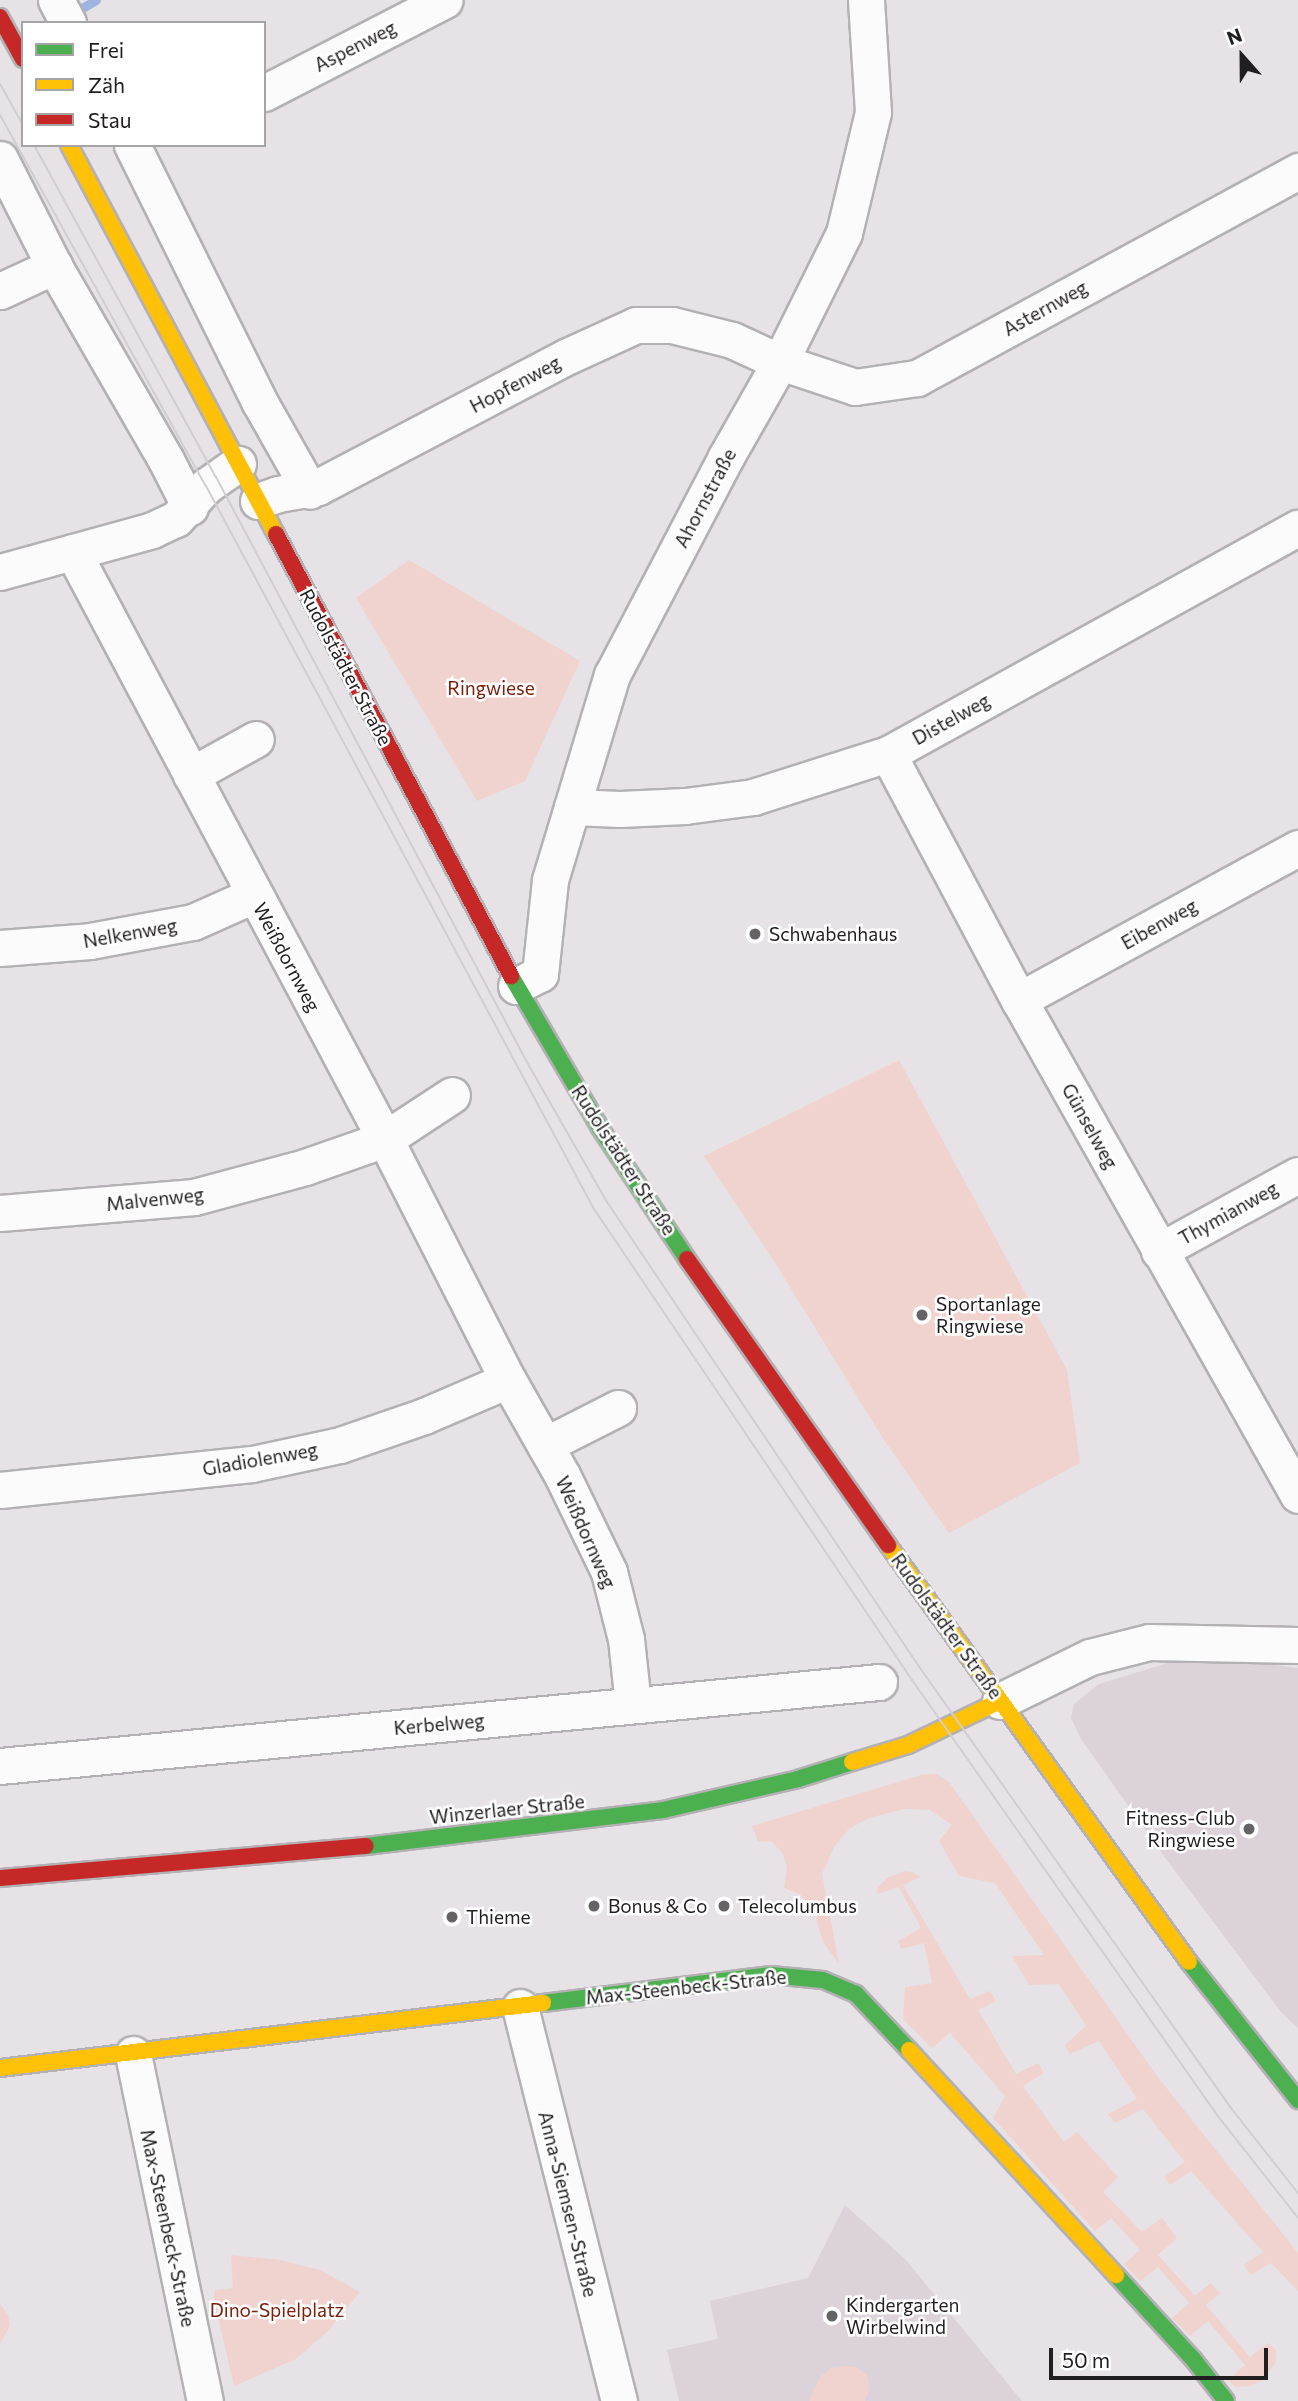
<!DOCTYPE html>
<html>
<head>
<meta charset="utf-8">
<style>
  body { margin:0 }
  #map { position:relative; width:1298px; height:2401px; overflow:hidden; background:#e6e2e6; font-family:Commissioner,sans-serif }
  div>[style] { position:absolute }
  .built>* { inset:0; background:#dbd2da }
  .green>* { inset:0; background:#f0d3ce }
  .stream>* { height:9px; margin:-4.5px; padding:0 4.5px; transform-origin:4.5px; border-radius:4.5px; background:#9fb4e0 }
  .roads { filter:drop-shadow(2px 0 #b3b1b3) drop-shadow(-2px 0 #b3b1b3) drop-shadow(0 2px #b3b1b3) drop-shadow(0 -2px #b3b1b3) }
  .street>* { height:35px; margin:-17.5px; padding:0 17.5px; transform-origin:17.5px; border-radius:17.5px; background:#fbfbfb }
  .fast>* { height:16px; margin:-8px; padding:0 8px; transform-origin:8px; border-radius:8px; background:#4caf50 }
  .slow>* { height:16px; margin:-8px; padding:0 8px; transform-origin:8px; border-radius:8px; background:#ffc107 }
  .jam>* { height:16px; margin:-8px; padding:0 8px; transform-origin:8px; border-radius:8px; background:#c62828 }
  .tram>* { height:2px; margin:-1px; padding:0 1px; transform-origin:1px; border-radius:1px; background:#d0cfd0 }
  .dots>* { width:19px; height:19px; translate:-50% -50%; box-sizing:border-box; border:4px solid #fff; border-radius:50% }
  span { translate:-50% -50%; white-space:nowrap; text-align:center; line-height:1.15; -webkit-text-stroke:5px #fff; paint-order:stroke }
  .street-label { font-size:19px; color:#211e20 }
  .park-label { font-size:19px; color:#7b200d }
  .poi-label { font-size:19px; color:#211e20 }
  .left { translate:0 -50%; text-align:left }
  .right { translate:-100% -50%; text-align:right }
  .legend { position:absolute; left:21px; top:21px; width:245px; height:126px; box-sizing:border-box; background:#fff; border:2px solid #a6a5a6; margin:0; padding:9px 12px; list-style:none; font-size:21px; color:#211e20 }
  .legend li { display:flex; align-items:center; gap:14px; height:35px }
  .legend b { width:35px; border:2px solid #a6a5a6 }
  .north { position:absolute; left:1207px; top:21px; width:70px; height:70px; -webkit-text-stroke:5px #fff; paint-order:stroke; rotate:339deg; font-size:19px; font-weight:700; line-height:28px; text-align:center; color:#211e20 }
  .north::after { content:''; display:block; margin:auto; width:24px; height:32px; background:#211e20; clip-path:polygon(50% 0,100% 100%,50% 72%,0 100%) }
  .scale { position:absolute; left:1049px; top:2348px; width:219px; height:32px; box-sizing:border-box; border:4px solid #211e20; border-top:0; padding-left:9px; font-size:21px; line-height:24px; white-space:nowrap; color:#211e20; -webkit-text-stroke:5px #fff; paint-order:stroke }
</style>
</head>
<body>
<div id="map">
  <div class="built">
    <div style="clip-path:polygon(1232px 1660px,1298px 1668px,1298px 2028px,1281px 2012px,1166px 1859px,1081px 1739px,1071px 1718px,1074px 1704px,1099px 1684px,1171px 1662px)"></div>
    <div style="clip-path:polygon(845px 2205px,906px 2260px,1022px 2401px,679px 2401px,667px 2350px,718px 2339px,710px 2301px,808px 2278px)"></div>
  </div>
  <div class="green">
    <div style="clip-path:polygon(409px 560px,580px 661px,525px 781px,477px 801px,356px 598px)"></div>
    <div style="clip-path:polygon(899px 1060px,1067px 1370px,1080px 1463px,949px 1533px,882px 1437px,774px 1261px,704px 1156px)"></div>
    <div style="clip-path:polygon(937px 1774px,949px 1782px,1157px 2076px,1298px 2253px,1298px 2291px,1271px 2263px,1251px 2275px,1244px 2265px,1263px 2252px,1191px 2171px,1170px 2185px,1164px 2177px,1185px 2162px,1143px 2109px,1115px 2123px,1108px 2114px,1137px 2099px,1099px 2041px,1070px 2054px,1065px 2045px,1086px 2026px,1059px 1984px,1029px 1985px,1012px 1956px,1044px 1955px,995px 1883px,959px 1876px,939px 1841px,952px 1825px,930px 1810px,904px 1809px,869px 1818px,849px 1829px,834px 1847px,822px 1874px,839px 1964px,823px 1942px,815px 1915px,801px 1895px,784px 1888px,787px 1868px,783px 1854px,772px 1842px,758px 1841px,752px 1826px,921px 1775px)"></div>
    <div style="clip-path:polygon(905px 1871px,913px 1872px,920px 1877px,903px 1885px,970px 1999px,990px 1991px,996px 2001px,978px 2010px,1016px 2074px,1038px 2063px,1044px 2073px,1023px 2086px,1064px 2142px,1077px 2132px,1118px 2177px,1103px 2192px,1142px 2232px,1162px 2218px,1177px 2238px,1158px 2255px,1195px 2296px,1211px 2283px,1220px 2293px,1206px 2305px,1250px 2357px,1268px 2343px,1276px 2350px,1275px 2363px,1263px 2380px,1250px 2386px,1235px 2387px,1228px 2380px,1245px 2365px,1208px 2321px,1190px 2336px,1172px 2318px,1189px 2303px,1158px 2267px,1140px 2281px,1124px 2264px,1140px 2250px,1111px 2218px,1095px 2231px,993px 2118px,1005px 2096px,950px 2033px,932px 2048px,903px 2019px,905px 1987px,932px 1983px,924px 1943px,901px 1949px,898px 1941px,921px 1928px,899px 1887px,877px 1894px,878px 1887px,887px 1878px)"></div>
    <div style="clip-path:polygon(231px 2255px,280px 2260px,320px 2270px,360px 2292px,329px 2330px,296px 2359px,234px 2386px,214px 2300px,215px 2290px,233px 2288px)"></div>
    <div style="clip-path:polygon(0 2303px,8px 2315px,10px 2325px,0 2344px)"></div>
    <div style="clip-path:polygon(846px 2366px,858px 2368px,867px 2375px,870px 2387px,865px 2401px,809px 2401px,820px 2377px,831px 2368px)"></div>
  </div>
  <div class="stream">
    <div style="left:82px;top:8px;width:16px;rotate:-30deg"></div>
  </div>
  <div class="roads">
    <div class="street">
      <div style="left:56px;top:0;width:26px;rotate:62deg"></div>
      <div style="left:264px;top:93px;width:203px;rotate:-27.2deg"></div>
      <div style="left:132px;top:145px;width:286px;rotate:63.6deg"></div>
      <div style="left:259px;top:401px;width:103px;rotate:60.5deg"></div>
      <div style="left:0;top:159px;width:120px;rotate:63.2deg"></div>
      <div style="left:54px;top:266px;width:224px;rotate:60deg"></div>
      <div style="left:166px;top:460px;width:53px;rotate:62.9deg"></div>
      <div style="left:0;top:291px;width:60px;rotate:-24.8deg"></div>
      <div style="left:258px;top:501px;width:21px;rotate:-19deg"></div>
      <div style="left:278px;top:494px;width:41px;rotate:-9.9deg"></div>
      <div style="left:318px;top:487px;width:282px;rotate:-27.7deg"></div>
      <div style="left:568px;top:356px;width:75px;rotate:-24.5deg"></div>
      <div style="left:636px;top:325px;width:36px"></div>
      <div style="left:672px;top:325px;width:62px;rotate:14deg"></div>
      <div style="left:732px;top:340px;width:53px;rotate:24.6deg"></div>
      <div style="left:780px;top:362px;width:79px;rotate:18.4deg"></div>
      <div style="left:855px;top:387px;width:63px;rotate:-8.3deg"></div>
      <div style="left:917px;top:378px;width:434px;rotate:-28.5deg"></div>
      <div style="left:73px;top:552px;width:665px;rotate:62.01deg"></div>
      <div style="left:385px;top:1139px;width:271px;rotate:63deg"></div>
      <div style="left:508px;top:1380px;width:109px;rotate:60.4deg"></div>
      <div style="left:562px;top:1475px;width:108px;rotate:64.1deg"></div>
      <div style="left:609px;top:1572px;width:69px;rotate:75.8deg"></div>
      <div style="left:626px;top:1639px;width:66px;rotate:83.9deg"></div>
      <div style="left:0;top:572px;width:158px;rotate:-15.4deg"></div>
      <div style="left:152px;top:530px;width:26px;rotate:-25deg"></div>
      <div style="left:176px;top:519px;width:45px;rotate:-47.7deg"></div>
      <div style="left:206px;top:486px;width:39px;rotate:-35deg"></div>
      <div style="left:888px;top:754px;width:279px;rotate:62deg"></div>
      <div style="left:1019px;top:1000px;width:568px;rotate:60.59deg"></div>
      <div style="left:191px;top:775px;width:74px;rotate:-29deg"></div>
      <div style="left:572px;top:807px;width:48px;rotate:2.4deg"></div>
      <div style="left:620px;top:809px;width:65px;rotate:-2.6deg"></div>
      <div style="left:685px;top:806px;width:69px;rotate:-7.5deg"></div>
      <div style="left:753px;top:797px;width:142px;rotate:-17.7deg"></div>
      <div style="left:888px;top:754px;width:468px;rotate:-28.9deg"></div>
      <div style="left:0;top:948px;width:90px;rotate:-4.4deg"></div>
      <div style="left:90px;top:941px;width:105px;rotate:-10.5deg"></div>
      <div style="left:193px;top:922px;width:67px;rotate:-23.9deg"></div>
      <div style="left:516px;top:986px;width:27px;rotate:-27deg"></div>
      <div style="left:540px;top:974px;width:95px;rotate:-83.9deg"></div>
      <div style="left:550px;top:880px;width:214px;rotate:-73.2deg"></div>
      <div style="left:612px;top:675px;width:246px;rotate:-62.4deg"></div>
      <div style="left:726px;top:457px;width:109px;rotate:-60.4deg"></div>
      <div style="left:780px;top:362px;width:144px;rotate:-63.6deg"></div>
      <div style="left:844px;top:233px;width:124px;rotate:-76.5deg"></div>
      <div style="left:873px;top:112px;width:112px;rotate:-93.6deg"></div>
      <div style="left:1019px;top:1000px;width:318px;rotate:-28.6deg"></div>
      <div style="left:0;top:1213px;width:195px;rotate:-4.7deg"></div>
      <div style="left:194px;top:1197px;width:115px;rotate:-15.1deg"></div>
      <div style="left:305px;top:1167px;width:85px;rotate:-19.3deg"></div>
      <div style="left:385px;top:1139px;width:80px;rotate:-33.3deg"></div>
      <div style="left:1159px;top:1251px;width:158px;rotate:-28.7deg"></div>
      <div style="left:545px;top:1445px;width:82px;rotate:-26.9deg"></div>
      <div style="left:0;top:1490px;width:253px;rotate:-5.9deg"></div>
      <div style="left:252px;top:1464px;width:90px;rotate:-12.2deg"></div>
      <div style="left:340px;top:1445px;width:89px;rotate:-19deg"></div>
      <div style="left:424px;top:1416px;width:91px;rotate:-23.2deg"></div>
      <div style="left:1000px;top:1701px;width:100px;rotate:-26.1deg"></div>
      <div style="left:1090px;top:1657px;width:61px;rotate:-14.3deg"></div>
      <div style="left:1149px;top:1642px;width:149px;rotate:1.2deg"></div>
      <div style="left:0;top:1766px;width:883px;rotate:-5.46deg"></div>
      <div style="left:520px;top:2007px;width:406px;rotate:75.9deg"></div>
      <div style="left:133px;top:2054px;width:354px;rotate:78.3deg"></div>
    </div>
    <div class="fast">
      <div style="left:511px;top:976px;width:176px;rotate:59.6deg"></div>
      <div style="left:600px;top:1128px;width:157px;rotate:56.4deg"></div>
      <div style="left:366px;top:1846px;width:299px;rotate:-6.9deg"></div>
      <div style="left:663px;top:1810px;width:139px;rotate:-12.9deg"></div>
      <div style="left:798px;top:1779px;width:57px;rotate:-17.5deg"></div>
      <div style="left:1189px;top:1962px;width:176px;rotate:51.7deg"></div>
      <div style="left:543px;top:2003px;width:230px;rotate:-7deg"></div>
      <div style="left:771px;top:1975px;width:52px;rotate:5.5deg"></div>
      <div style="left:823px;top:1980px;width:36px;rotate:23deg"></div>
      <div style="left:856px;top:1994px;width:77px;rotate:46.6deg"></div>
      <div style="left:1116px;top:2275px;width:114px;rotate:47.5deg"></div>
      <div style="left:1193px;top:2359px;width:53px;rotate:51.8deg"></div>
    </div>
    <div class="slow">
      <div style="left:69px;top:145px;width:441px;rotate:62deg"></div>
      <div style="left:888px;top:1545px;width:514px;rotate:54.18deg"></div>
      <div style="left:852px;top:1762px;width:59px;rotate:-16.9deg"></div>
      <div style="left:908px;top:1745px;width:102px;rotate:-25.6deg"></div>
      <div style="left:909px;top:2050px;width:306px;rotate:47.4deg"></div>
      <div style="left:0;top:2068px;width:547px;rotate:-6.83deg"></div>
    </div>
    <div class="jam">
      <div style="left:0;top:17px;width:48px;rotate:61.3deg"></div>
      <div style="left:276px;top:534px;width:501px;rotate:62deg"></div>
      <div style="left:687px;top:1259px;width:350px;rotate:54.9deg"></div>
      <div style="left:0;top:1878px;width:367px;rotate:-5deg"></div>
    </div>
  </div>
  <div class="tram">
    <div style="left:0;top:84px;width:47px;rotate:60.7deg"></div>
    <div style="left:0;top:115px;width:424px;rotate:61deg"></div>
    <div style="left:206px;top:486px;width:821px;rotate:61.78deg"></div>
    <div style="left:594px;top:1209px;width:568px;rotate:55.97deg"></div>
    <div style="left:912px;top:1680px;width:531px;rotate:54.96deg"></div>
    <div style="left:1217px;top:2115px;width:131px;rotate:51.8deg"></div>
    <div style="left:34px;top:145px;width:379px;rotate:61.3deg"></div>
    <div style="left:216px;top:477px;width:665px;rotate:62.01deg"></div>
    <div style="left:528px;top:1064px;width:159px;rotate:60.2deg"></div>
    <div style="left:607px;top:1202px;width:561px;rotate:56.11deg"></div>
    <div style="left:920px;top:1668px;width:539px;rotate:54.75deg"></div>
    <div style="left:1231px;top:2108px;width:108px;rotate:51.8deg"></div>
  </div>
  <div class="dots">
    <div style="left:755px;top:934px;background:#666365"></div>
    <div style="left:922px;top:1315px;background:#666365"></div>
    <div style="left:1249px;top:1829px;background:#666365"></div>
    <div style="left:594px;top:1906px;background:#666365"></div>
    <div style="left:724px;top:1906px;background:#666365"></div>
    <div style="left:452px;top:1917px;background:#666365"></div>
    <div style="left:832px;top:2316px;background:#666365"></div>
  </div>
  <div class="street-label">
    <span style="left:355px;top:46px;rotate:-27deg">Aspenweg</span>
    <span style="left:1045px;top:308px;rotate:-29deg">Asternweg</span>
    <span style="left:515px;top:384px;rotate:-28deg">Hopfenweg</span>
    <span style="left:705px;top:498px;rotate:-62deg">Ahornstraße</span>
    <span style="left:346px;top:667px;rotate:62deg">Rudolstädter Straße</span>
    <span style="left:951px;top:719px;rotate:-29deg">Distelweg</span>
    <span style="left:1159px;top:924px;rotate:-29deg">Eibenweg</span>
    <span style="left:130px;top:933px;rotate:-10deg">Nelkenweg</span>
    <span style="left:287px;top:957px;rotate:62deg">Weißdornweg</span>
    <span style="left:1090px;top:1126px;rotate:61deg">Günselweg</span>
    <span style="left:624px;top:1160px;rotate:57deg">Rudolstädter Straße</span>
    <span style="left:155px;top:1199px;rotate:-6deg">Malvenweg</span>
    <span style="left:1228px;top:1213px;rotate:-29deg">Thymianweg</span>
    <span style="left:260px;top:1459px;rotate:-10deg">Gladiolenweg</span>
    <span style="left:586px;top:1532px;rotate:66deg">Weißdornweg</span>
    <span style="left:947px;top:1626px;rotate:54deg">Rudolstädter Straße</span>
    <span style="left:439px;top:1724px;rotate:-5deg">Kerbelweg</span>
    <span style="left:507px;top:1809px;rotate:-6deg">Winzerlaer Straße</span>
    <span style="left:686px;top:1987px;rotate:-6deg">Max-Steenbeck-Straße</span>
    <span style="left:568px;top:2204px;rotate:76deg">Anna-Siemsen-Straße</span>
    <span style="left:168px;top:2228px;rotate:78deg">Max-Steenbeck-Straße</span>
  </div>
  <div class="park-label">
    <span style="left:491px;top:688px">Ringwiese</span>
    <span style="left:277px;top:2310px">Dino-Spielplatz</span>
  </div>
  <div class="poi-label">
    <span class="left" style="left:769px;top:934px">Schwabenhaus</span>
    <span class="left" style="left:936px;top:1315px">Sportanlage<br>Ringwiese</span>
    <span class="right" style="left:1235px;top:1829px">Fitness-Club<br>Ringwiese</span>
    <span class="left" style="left:608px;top:1906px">Bonus &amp; Co</span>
    <span class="left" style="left:738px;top:1906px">Telecolumbus</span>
    <span class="left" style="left:466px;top:1917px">Thieme</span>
    <span class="left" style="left:846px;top:2316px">Kindergarten<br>Wirbelwind</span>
  </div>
  <ul class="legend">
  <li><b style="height:9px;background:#4caf50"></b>Frei</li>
  <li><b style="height:9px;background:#ffc107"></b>Zäh</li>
  <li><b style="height:9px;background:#c62828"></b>Stau</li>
  </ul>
  <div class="north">N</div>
  <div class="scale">50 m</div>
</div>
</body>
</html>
